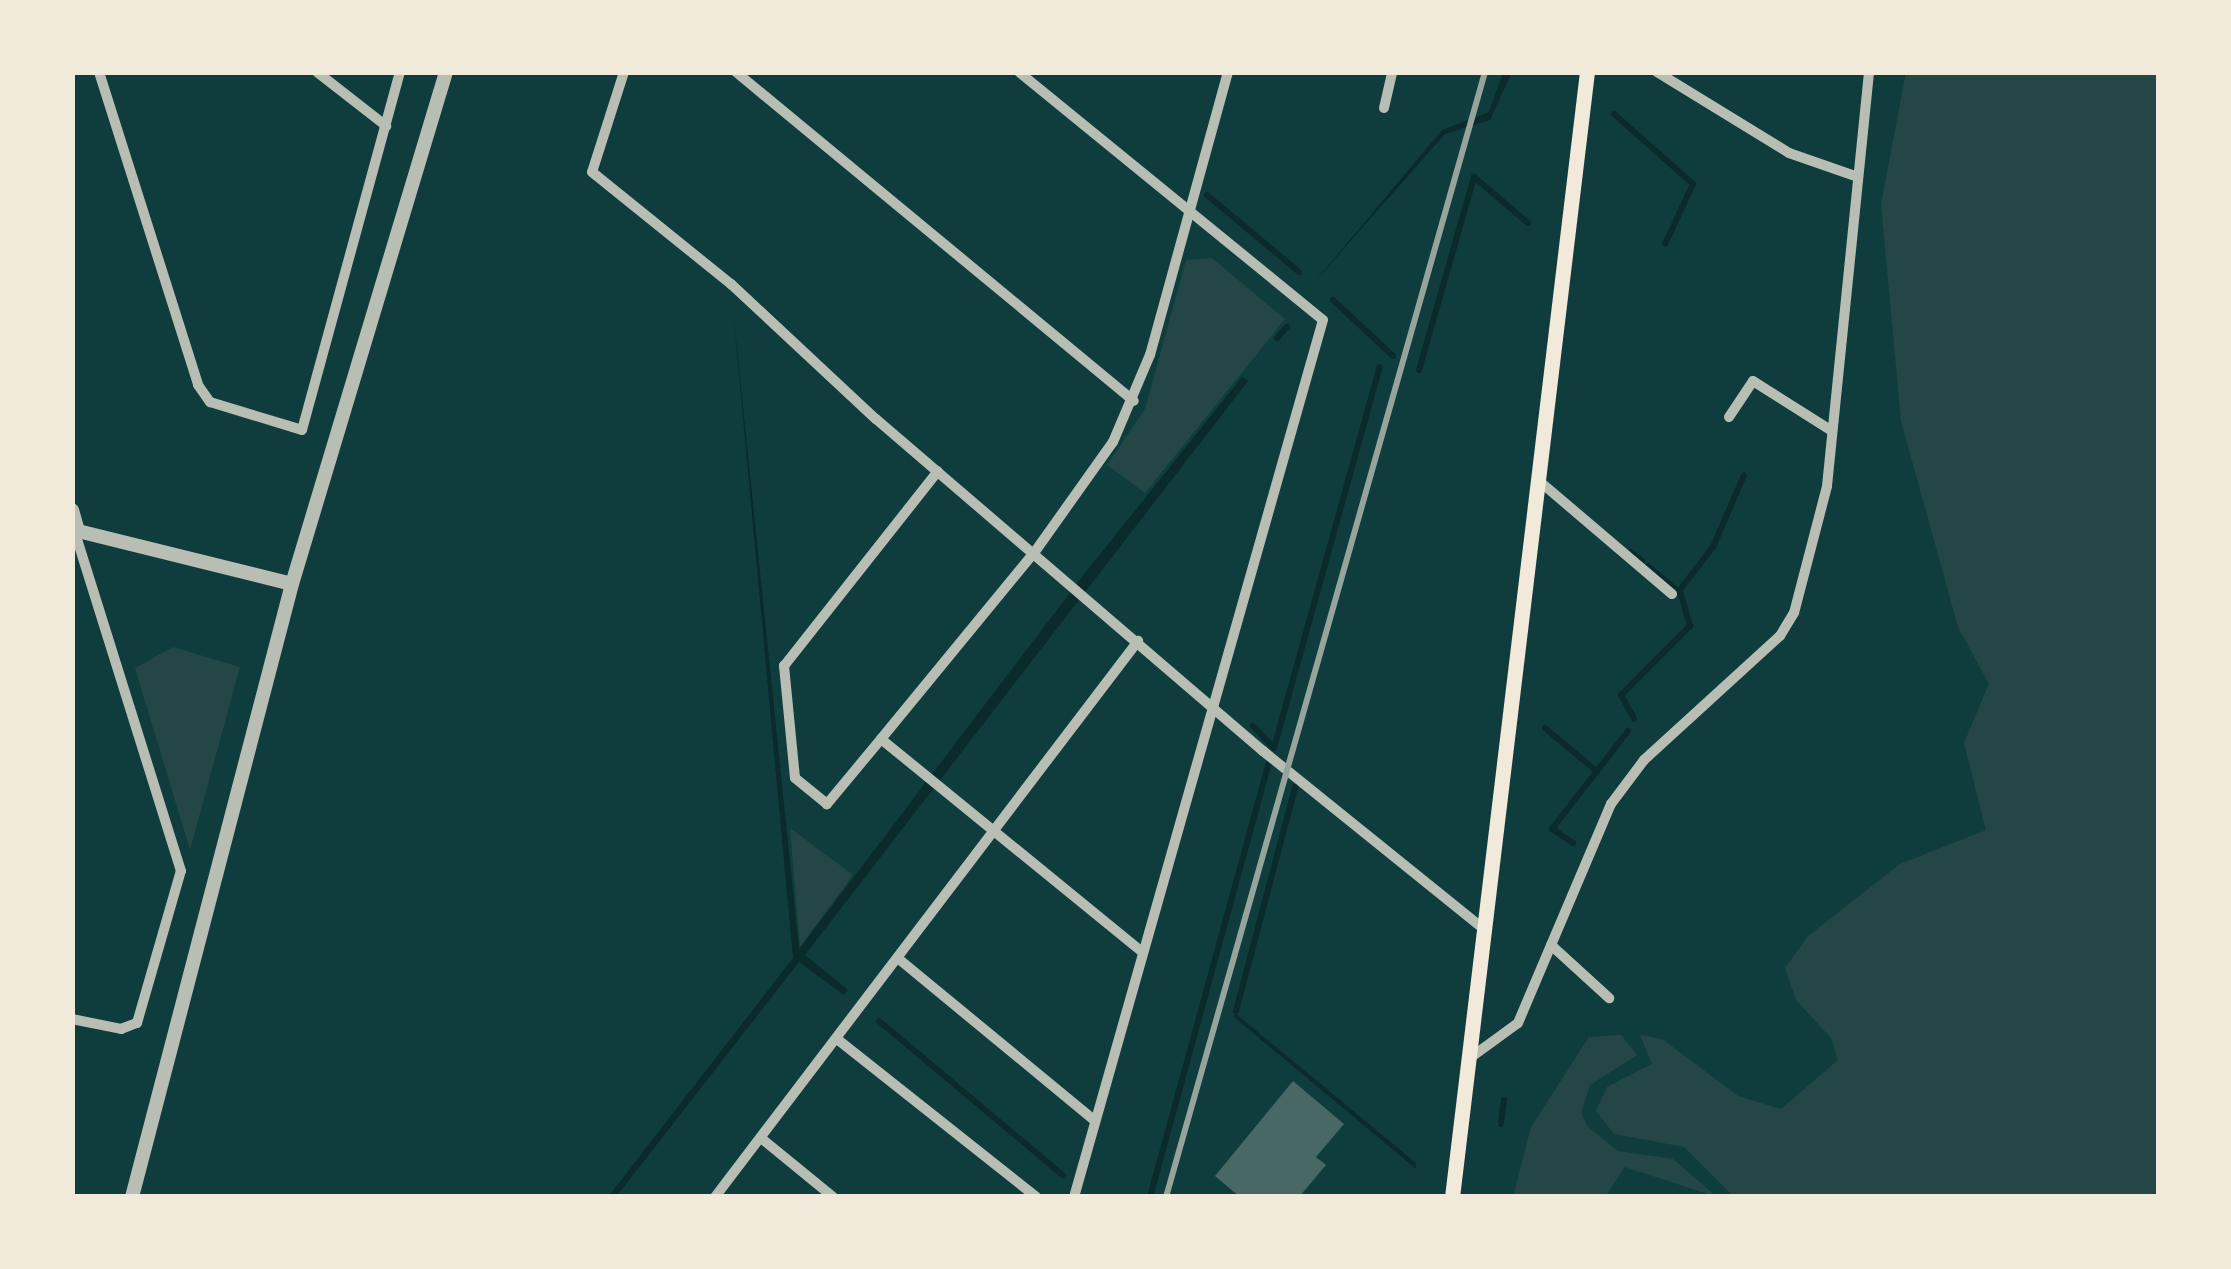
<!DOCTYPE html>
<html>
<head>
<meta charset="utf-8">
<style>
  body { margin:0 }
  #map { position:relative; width:2231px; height:1269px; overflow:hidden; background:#0f3d3e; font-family:"Roboto Serif",serif }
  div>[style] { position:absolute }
  .green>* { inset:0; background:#244646 }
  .water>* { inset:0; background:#0a2a2b; transform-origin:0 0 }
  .stream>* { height:6px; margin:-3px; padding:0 3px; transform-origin:3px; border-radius:3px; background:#0a2a2b }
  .building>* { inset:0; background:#486865 }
  .minor>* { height:10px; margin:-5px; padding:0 5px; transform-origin:5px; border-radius:5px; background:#b8beb3 }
  .tertiary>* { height:14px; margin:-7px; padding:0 7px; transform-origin:7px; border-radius:7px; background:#b8beb3 }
  .secondary>* { height:15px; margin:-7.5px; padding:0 7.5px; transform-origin:7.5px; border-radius:7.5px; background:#f1e9da }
  .rail>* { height:6px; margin:-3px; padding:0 3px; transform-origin:3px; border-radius:3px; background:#97a49c }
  span { translate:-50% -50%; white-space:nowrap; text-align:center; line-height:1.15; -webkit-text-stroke:12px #f1e9da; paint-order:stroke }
  .frame { position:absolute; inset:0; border:75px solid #f1e9da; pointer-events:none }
</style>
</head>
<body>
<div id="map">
  <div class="green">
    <div style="clip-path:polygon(1906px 72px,2159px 72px,2159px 1197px,1734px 1197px,1684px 1147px,1614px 1134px,1596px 1111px,1607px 1087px,1652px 1064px,1640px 1035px,1662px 1039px,1738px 1096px,1781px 1109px,1838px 1060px,1831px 1038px,1796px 1000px,1785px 968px,1808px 936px,1900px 864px,1986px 830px,1964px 743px,1989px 684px,1958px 627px,1901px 421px,1881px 204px)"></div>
    <div style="clip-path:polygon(1212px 258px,1285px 319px,1145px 493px,1107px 465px,1145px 409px,1186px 260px)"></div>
    <div style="clip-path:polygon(173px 647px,240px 667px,190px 850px,135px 668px)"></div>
    <div style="clip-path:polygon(790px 828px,853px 875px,800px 947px)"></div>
    <div style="clip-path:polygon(1621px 1035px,1637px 1055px,1590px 1085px,1581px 1113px,1587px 1126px,1618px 1151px,1673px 1159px,1717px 1197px,1625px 1167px,1605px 1197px,1513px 1197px,1531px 1127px,1589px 1037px)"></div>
  </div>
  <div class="water">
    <div style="clip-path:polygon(1503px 72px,1512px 72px,1490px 120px,1445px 134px,1311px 286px,1442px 130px,1489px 112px)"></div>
    <div style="clip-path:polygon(733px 310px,799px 949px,1085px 573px,1242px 377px,1248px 381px,805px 955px,848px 990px,844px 995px,799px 962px,616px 1197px,608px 1197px,793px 958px)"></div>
    <div style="clip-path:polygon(1235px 1013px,1416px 1163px,1416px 1169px,1234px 1017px)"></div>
    <div style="left:879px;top:1017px;width:245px;height:6px;rotate:40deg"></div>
  </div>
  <div class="stream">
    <div style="left:1614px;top:114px;width:106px;rotate:41.5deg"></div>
    <div style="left:1693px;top:184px;width:66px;rotate:115deg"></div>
    <div style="left:1207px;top:195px;width:120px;rotate:39.9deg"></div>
    <div style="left:1333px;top:300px;width:82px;rotate:43deg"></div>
    <div style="left:1277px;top:338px;width:15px;rotate:-48deg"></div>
    <div style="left:1419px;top:370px;width:201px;rotate:-74.1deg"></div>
    <div style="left:1474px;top:177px;width:71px;rotate:40.4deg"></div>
    <div style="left:1631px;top:552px;width:14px;rotate:39deg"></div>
    <div style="left:1679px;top:591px;width:56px;rotate:-52.3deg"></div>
    <div style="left:1713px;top:547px;width:78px;rotate:-66.7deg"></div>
    <div style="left:1634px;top:719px;width:27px;rotate:-118deg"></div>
    <div style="left:1621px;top:695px;width:98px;rotate:-45deg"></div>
    <div style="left:1690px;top:626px;width:33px;rotate:-106deg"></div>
    <div style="left:1681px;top:594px;width:43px;rotate:-139.7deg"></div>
    <div style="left:1253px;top:726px;width:30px;rotate:46deg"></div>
    <div style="left:1545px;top:728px;width:64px;rotate:39.9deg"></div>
    <div style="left:1274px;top:748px;width:395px;rotate:-74.5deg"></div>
    <div style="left:1573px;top:843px;width:25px;rotate:-146deg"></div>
    <div style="left:1552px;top:829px;width:124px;rotate:-52.2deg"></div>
    <div style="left:1236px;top:1011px;width:232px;rotate:-75.2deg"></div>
    <div style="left:1501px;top:1124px;width:24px;rotate:-83deg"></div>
    <div style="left:1150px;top:1197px;width:450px;rotate:-74.7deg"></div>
  </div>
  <div class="building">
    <div style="clip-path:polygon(1293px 1081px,1344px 1124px,1316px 1157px,1326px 1165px,1299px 1197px,1240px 1197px,1215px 1176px)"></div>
  </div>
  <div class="minor">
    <div style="left:99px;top:72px;width:328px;rotate:72.4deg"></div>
    <div style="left:198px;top:385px;width:21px;rotate:55deg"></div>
    <div style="left:210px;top:402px;width:96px;rotate:16.9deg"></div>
    <div style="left:302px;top:430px;width:371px;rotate:-74.7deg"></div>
    <div style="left:317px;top:72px;width:88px;rotate:38deg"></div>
    <div style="left:624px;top:72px;width:105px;rotate:107.7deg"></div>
    <div style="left:592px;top:172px;width:179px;rotate:38.9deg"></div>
    <div style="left:731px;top:284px;width:198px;rotate:43deg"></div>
    <div style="left:876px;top:419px;width:510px;rotate:40.63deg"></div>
    <div style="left:1263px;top:751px;width:285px;rotate:38.9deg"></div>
    <div style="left:736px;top:72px;width:516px;rotate:39.58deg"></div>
    <div style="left:1019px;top:72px;width:392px;rotate:39.2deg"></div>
    <div style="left:1323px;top:320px;width:912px;rotate:105.85deg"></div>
    <div style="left:1657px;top:72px;width:155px;rotate:31.5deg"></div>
    <div style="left:1789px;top:153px;width:73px;rotate:19.2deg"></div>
    <div style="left:1384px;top:108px;width:37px;rotate:-77deg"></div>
    <div style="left:1729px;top:417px;width:43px;rotate:-56.3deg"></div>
    <div style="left:1753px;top:381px;width:93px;rotate:32.3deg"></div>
    <div style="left:1538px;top:480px;width:176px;rotate:40.4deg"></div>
    <div style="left:881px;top:739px;width:85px;rotate:129.7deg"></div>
    <div style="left:827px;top:804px;width:41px;rotate:-140.9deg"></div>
    <div style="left:795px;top:778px;width:113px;rotate:-95.6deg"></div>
    <div style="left:784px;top:666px;width:248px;rotate:-51.7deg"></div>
    <div style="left:1551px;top:945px;width:79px;rotate:42.4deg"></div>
    <div style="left:1141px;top:951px;width:335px;rotate:-140.8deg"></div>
    <div style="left:881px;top:739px;width:241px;rotate:-50.6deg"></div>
    <div style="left:1034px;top:553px;width:136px;rotate:-54.6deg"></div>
    <div style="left:1113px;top:442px;width:95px;rotate:-67deg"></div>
    <div style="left:1150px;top:355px;width:294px;rotate:-74.6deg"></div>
    <div style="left:900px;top:960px;width:250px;rotate:39.5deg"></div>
    <div style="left:72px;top:1019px;width:50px;rotate:11.5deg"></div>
    <div style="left:121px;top:1029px;width:17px;rotate:-21deg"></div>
    <div style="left:137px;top:1023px;width:158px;rotate:-73.9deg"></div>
    <div style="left:181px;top:871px;width:355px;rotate:-107.4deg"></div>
    <div style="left:837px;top:1039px;width:254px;rotate:38.4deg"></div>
    <div style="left:1470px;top:1058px;width:59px;rotate:-36.1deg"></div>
    <div style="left:1518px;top:1023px;width:238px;rotate:-67deg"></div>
    <div style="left:1611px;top:804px;width:55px;rotate:-53.1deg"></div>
    <div style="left:1644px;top:760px;width:184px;rotate:-42.4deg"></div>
    <div style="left:1780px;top:636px;width:27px;rotate:-59deg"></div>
    <div style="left:1794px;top:613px;width:131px;rotate:-75.4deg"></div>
    <div style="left:1827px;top:486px;width:416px;rotate:-84.2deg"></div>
    <div style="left:761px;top:1138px;width:93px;rotate:39.3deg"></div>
    <div style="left:715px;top:1197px;width:699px;rotate:-52.74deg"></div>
  </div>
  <div class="tertiary">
    <div style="left:72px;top:510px;width:22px;rotate:74deg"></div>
    <div style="left:78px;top:531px;width:220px;rotate:13.9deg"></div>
    <div style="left:132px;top:1197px;width:634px;rotate:-75.37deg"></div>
    <div style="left:292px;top:584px;width:535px;rotate:-73.26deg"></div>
  </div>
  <div class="secondary">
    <div style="left:1452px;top:1197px;width:1133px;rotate:-83.16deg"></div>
  </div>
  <div class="rail">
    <div style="left:1166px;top:1197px;width:1169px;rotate:-74.17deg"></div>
  </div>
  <div class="frame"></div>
</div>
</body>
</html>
